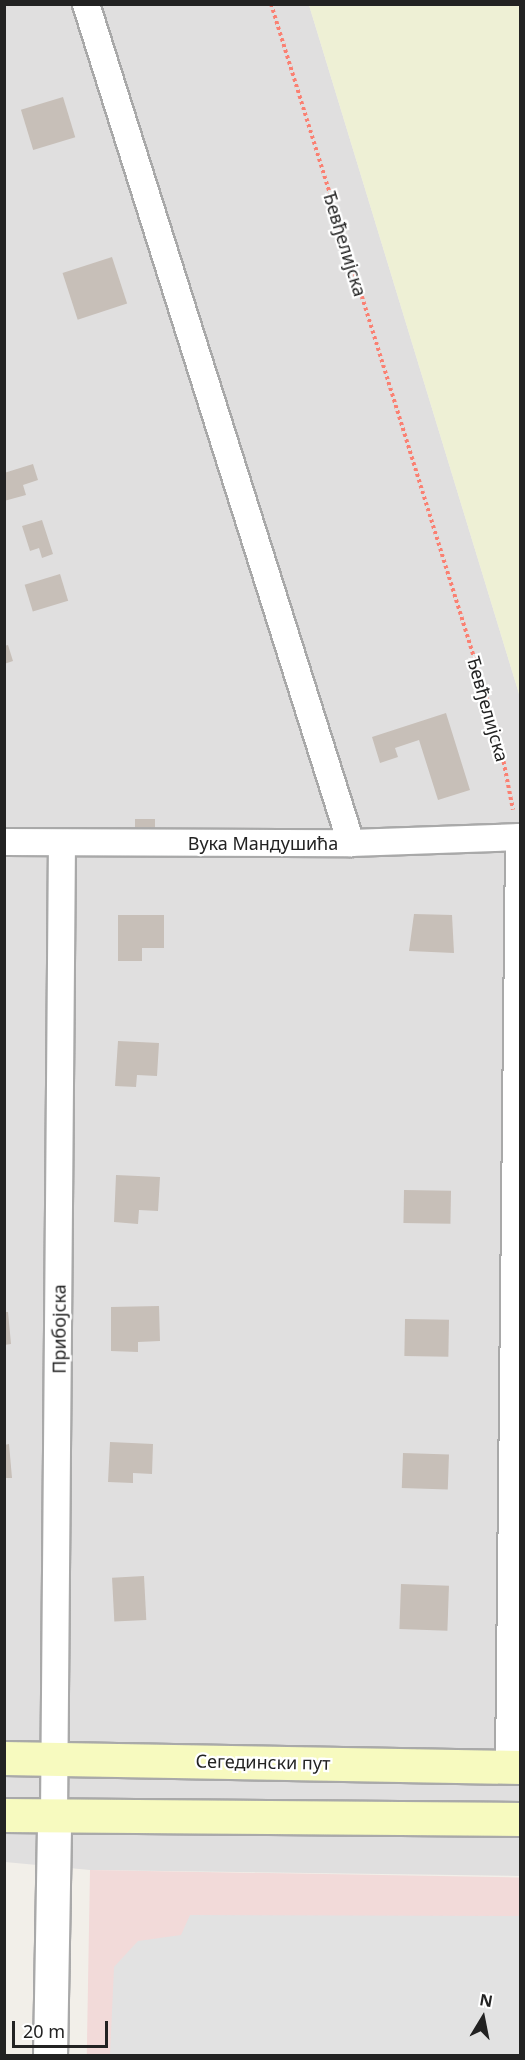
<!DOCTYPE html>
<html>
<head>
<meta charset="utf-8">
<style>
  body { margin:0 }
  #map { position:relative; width:525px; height:2060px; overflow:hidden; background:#f2efe9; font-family:"Noto Sans",sans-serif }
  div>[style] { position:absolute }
  .residential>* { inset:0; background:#e0dfdf }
  .commercial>* { inset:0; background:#f2dad9; transform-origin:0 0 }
  .farmland>* { inset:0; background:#eef0d5 }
  .parking>* { inset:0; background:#e2e2e2 }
  .building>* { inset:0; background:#c7bfb8; transform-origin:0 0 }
  .path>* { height:4px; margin-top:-2px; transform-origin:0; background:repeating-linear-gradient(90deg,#fa8072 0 3px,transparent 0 6px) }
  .roads { filter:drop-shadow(2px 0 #a9a9a9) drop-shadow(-2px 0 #a9a9a9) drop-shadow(0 2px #a9a9a9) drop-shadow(0 -2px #a9a9a9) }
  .minor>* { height:26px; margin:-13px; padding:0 13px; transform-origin:13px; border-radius:13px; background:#fff }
  .tertiary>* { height:33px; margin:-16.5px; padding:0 16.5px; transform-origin:16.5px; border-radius:16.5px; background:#fff }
  .secondary>* { height:33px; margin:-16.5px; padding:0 16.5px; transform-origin:16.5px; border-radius:16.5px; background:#f7fabf }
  span { translate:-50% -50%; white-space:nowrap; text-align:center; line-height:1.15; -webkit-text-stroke:4.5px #fff; paint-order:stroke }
  .street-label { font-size:18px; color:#222 }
  .frame { position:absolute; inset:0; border:6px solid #222; pointer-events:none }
  .north { position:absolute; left:453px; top:1988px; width:60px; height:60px; -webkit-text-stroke:4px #fff; paint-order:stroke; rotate:10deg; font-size:16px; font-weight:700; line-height:24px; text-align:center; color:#222 }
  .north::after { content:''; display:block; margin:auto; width:21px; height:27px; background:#222; clip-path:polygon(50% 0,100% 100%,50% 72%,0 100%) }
  .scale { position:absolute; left:12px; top:2021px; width:96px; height:27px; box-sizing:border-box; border:3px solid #222; border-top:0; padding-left:8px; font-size:18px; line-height:21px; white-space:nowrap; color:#222; -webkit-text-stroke:4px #fff; paint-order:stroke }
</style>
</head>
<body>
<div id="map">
  <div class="residential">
    <div style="clip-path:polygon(4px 5px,309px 5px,520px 697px,520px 1876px,90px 1870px,5px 1862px)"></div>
  </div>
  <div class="commercial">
    <div style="left:90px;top:1870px;width:430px;height:186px;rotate:1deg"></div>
  </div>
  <div class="farmland">
    <div style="clip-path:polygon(309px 5px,520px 5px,520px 697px)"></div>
  </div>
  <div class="parking">
    <div style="clip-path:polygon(190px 1915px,520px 1916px,520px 2055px,110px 2055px,114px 1967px,138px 1941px,181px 1935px)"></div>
  </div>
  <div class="building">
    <div style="left:63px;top:97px;width:42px;height:44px;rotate:73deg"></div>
    <div style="left:112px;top:257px;width:49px;height:52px;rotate:72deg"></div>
    <div style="clip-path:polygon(33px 464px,38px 480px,23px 485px,26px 495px,4px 501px,4px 473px)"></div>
    <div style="clip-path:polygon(42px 520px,53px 554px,42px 558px,39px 548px,30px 551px,22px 526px)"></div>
    <div style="left:60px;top:574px;width:28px;height:37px;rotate:73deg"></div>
    <div style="clip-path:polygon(8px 645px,13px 661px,4px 664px,4px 646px)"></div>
    <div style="clip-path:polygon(446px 713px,470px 790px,438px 800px,419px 740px,395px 748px,398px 757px,380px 763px,372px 737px)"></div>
    <div style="left:135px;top:819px;width:20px;height:17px"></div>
    <div style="clip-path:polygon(414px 914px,452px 915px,454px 953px,409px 951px)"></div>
    <div style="clip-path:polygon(118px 915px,164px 915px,164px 948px,142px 948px,142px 961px,118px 961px)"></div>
    <div style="clip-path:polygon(118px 1041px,159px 1043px,157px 1076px,137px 1075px,136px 1087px,115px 1086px)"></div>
    <div style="clip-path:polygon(116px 1175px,160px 1177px,158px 1211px,139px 1210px,138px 1224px,114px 1222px)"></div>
    <div style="left:404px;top:1190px;width:47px;height:33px;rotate:1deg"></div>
    <div style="clip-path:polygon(159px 1306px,160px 1341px,138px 1342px,138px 1352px,111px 1351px,111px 1307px)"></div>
    <div style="clip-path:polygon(4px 1312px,8px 1312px,11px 1344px,4px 1345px)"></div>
    <div style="left:405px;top:1319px;width:44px;height:37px;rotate:1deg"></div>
    <div style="clip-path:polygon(110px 1442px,153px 1444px,152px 1474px,133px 1473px,133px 1483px,108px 1482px)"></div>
    <div style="clip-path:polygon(9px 1444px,12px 1478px,4px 1478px,4px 1445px)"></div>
    <div style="left:403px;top:1453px;width:46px;height:35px;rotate:2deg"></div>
    <div style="left:144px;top:1576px;width:44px;height:32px;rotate:87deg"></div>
    <div style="left:401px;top:1584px;width:48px;height:45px;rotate:2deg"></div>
  </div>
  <div class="path">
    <div style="left:271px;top:4px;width:769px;rotate:72.74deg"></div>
    <div style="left:499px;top:738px;width:73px;rotate:79deg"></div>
  </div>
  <div class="roads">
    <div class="minor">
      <div style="left:86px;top:4px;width:880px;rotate:72.47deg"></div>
      <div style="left:4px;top:842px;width:347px;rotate:0.2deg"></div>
      <div style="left:351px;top:843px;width:169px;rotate:-2deg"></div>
      <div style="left:509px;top:1766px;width:929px;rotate:-89.38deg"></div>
      <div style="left:54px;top:1816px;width:973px;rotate:-89.53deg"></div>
    </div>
    <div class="tertiary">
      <div style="left:50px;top:2056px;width:240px;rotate:-89deg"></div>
    </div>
    <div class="secondary">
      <div style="left:4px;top:1758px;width:516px;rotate:1deg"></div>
      <div style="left:4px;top:1815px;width:516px;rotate:0.44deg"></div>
    </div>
  </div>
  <div class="street-label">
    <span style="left:345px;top:244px;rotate:73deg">Ђевђелијска</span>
    <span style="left:488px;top:709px;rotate:74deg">Ђевђелијска</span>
    <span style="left:263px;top:843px">Вука Мандушића</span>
    <span style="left:59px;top:1329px;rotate:-90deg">Прибојска</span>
    <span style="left:263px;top:1762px;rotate:1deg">Сегедински пут</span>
  </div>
  <div class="frame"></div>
  <div class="north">N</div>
  <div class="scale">20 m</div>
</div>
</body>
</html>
